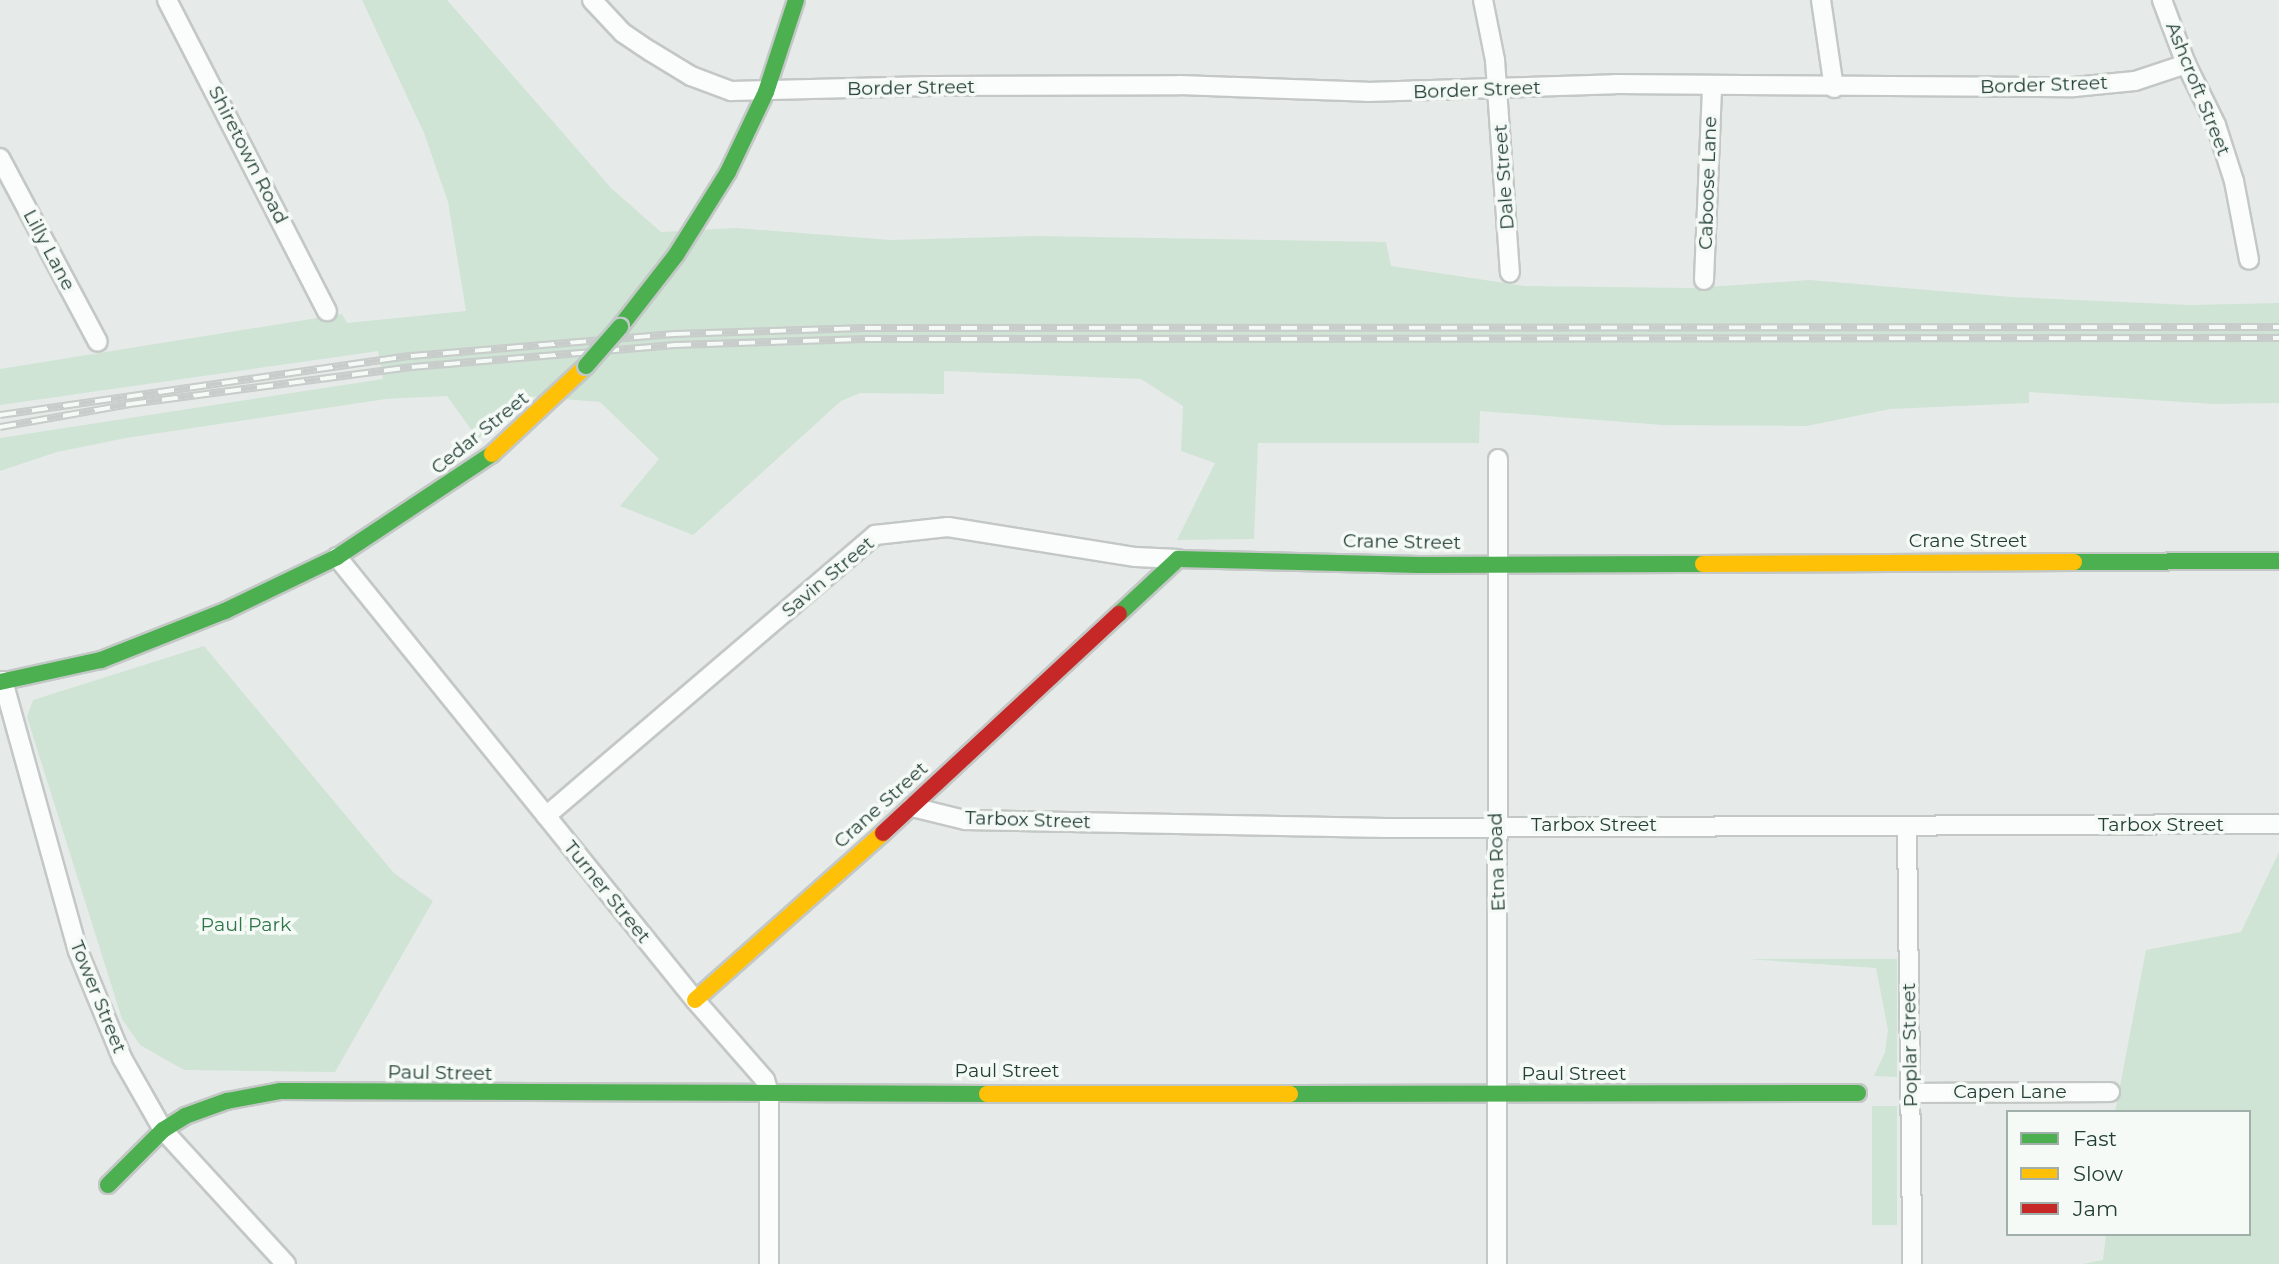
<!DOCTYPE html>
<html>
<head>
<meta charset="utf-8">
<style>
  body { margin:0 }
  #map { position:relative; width:2279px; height:1264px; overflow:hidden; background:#e6ebe9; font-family:Montserrat,sans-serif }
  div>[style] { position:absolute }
  .green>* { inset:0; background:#cfe4d5; transform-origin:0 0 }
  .roads { filter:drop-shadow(2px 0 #c3c8c6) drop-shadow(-2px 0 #c3c8c6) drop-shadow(0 2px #c3c8c6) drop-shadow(0 -2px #c3c8c6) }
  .street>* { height:18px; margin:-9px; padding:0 9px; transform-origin:9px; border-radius:9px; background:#fbfcfc }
  .fast>* { height:16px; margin:-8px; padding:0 8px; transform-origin:8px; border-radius:8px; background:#4caf50 }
  .slow>* { height:16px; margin:-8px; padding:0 8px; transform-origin:8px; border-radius:8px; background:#ffc107 }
  .jam>* { height:16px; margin:-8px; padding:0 8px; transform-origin:8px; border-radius:8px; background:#c62828 }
  .rail>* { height:8px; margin-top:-4px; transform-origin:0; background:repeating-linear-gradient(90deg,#f5faf7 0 16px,#c8ccca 0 32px); box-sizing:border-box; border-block:2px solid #c8ccca }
  .bridges { filter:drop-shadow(2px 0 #c1c9c6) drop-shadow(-2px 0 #c1c9c6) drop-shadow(0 2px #c1c9c6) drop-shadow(0 -2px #c1c9c6) }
  .fast-bridge>* { height:16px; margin:-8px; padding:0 8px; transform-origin:8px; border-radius:8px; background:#4caf50 }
  span { translate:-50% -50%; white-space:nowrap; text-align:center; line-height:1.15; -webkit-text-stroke:7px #f5faf7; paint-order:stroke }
  .street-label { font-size:19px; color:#233f37 }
  .park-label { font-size:19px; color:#2e7647 }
  .legend { position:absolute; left:2006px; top:1110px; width:245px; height:126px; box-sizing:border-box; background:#f5faf7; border:2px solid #a1afaa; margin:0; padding:9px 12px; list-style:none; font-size:21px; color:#233f37 }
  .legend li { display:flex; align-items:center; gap:14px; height:35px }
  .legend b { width:35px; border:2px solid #a1afaa }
</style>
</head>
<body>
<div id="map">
  <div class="green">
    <div style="clip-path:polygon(362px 0,447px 0,611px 188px,661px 232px,736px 228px,891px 240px,1037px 236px,1386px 242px,1391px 266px,1525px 286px,1693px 288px,1810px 280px,2011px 297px,2190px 305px,2279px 303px,2279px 403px,2214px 404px,2029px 392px,2029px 403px,1890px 409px,1807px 426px,1663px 425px,1480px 411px,1479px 443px,1258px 443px,1254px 539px,1177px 540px,1215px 463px,1181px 451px,1183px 406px,1141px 379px,944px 371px,944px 394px,860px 393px,841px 401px,693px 535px,620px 506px,659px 459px,600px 402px,525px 396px,478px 439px,447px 396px,386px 399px,126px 438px,57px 452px,0 471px,0 438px,383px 379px,378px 351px,0 405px,0 369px,342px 314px,347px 323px,466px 311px,448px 202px,424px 133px)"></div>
    <div style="clip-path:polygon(204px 646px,394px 873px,433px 901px,335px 1072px,184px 1070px,140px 1045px,122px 1019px,27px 717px,33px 700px)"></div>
    <div style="clip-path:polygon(2279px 852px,2279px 1264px,2083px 1264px,2103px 1260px,2106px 1234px,2249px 1234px,2249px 1112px,2115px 1112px,2146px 950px,2241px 932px)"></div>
    <div style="clip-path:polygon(1747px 959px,1897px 959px,1897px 1077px,1874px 1076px,1885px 1052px,1888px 1030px,1876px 968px)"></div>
    <div style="left:1872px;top:1106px;width:25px;height:119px"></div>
  </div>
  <div class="roads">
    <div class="street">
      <div style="left:167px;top:0;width:350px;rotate:62.8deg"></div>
      <div style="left:592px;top:0;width:45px;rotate:46.8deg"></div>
      <div style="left:623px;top:33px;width:32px;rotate:34deg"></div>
      <div style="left:650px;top:51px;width:48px;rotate:31.4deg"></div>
      <div style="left:691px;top:76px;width:43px;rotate:20.6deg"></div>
      <div style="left:731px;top:91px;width:200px;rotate:-1.4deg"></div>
      <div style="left:931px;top:86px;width:249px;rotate:-0.2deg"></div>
      <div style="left:1180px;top:85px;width:187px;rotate:2.1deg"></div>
      <div style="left:1367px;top:92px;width:248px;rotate:-1.8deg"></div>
      <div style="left:1615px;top:84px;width:459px;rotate:0.4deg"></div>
      <div style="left:2074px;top:87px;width:61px;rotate:-5.6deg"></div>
      <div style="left:2135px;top:81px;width:54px;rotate:-18.4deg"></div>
      <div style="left:1483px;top:0;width:61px;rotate:78.7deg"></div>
      <div style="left:1495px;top:60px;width:213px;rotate:86deg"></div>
      <div style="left:1821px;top:0;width:89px;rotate:81.6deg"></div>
      <div style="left:2162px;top:0;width:68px;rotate:69.4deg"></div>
      <div style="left:2186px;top:64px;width:68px;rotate:63.8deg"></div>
      <div style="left:2216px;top:125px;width:59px;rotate:72.2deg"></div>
      <div style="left:2234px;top:181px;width:80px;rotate:79.2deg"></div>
      <div style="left:0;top:158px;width:208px;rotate:62deg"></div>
      <div style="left:1704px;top:280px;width:194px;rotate:-87.6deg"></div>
      <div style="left:337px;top:557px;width:570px;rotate:51.06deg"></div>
      <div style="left:695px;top:1000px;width:106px;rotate:48.8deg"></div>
      <div style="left:765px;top:1080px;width:14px;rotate:73deg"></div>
      <div style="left:769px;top:1093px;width:171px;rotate:90deg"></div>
      <div style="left:3px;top:681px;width:280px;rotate:74.5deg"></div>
      <div style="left:78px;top:951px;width:116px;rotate:67.6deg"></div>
      <div style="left:122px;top:1058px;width:83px;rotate:60.3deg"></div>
      <div style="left:163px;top:1130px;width:182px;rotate:47.5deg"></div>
      <div style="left:912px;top:807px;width:55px;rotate:13.8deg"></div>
      <div style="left:965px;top:820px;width:421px;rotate:1.1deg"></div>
      <div style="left:1386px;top:828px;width:893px;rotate:-0.26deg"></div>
      <div style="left:546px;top:816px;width:433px;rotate:-40.5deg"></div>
      <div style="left:875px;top:535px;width:73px;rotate:-6.3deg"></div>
      <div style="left:948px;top:527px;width:190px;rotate:9.1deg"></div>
      <div style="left:1136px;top:557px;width:42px;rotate:2.7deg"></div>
      <div style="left:1907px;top:827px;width:437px;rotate:89.3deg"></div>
      <div style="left:1910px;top:1093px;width:200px;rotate:-0.3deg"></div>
      <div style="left:1497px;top:1264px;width:805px;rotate:-89.93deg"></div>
    </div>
    <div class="fast">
      <div style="left:620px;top:327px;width:91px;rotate:-52.1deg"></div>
      <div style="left:676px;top:255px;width:98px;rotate:-57.9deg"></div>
      <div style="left:728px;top:172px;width:89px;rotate:-64.6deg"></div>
      <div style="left:766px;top:92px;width:97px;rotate:-71.9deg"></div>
      <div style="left:2074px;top:562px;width:205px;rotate:-0.3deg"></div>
      <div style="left:1119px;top:614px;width:81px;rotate:-43deg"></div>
      <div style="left:1178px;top:559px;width:241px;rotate:1.4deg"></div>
      <div style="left:1419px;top:565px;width:284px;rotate:-0.2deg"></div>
      <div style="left:0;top:682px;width:103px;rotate:-12.3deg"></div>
      <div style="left:101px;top:660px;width:133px;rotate:-21.6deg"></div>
      <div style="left:225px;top:611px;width:124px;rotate:-25.7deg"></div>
      <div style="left:337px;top:557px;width:186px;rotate:-33.6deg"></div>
      <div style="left:1290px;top:1094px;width:568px;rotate:-0.1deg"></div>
      <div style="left:108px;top:1185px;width:78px;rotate:-45deg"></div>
      <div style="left:163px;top:1130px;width:26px;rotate:-32deg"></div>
      <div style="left:185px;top:1116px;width:45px;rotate:-19.7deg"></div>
      <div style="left:227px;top:1101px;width:55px;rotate:-10.5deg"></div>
      <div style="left:281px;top:1091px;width:706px;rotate:0.24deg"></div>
    </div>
    <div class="slow">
      <div style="left:492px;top:454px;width:129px;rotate:-43.1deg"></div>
      <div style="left:1703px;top:564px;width:371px;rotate:-0.3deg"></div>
      <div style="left:695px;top:1000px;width:251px;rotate:-41.6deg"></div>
      <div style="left:987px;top:1094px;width:303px"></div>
    </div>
    <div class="jam">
      <div style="left:883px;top:833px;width:322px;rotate:-42.9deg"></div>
    </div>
  </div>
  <div class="rail">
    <div style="left:0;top:415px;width:415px;rotate:-8.2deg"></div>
    <div style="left:411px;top:356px;width:264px;rotate:-4.8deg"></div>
    <div style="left:674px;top:334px;width:191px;rotate:-1.8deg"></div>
    <div style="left:865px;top:328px;width:1414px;rotate:-0.04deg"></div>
    <div style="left:0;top:427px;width:132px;rotate:-10deg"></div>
    <div style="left:130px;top:404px;width:284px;rotate:-7.5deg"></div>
    <div style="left:412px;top:367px;width:264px;rotate:-4.8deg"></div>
    <div style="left:675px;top:345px;width:190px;rotate:-1.8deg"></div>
    <div style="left:865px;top:339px;width:1414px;rotate:-0.04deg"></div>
  </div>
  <div class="bridges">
    <div class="fast-bridge">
      <div style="left:586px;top:366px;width:52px;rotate:-48.9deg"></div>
    </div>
  </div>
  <div class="street-label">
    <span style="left:2044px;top:85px;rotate:-2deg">Border Street</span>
    <span style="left:911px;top:88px;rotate:-1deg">Border Street</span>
    <span style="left:2198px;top:89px;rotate:68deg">Ashcroft Street</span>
    <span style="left:1477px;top:90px;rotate:-2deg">Border Street</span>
    <span style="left:248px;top:155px;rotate:63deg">Shiretown Road</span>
    <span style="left:1504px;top:177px;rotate:-94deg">Dale Street</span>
    <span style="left:1708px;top:183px;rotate:-88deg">Caboose Lane</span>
    <span style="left:49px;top:250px;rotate:62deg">Lilly Lane</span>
    <span style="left:480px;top:433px;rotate:-39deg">Cedar Street</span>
    <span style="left:1968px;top:541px">Crane Street</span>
    <span style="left:1402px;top:542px;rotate:1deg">Crane Street</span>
    <span style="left:828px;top:577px;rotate:-40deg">Savin Street</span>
    <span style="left:881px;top:805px;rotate:-42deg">Crane Street</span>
    <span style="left:1028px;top:820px;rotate:2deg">Tarbox Street</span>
    <span style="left:1594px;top:825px">Tarbox Street</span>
    <span style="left:2161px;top:825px">Tarbox Street</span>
    <span style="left:1497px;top:862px;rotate:-92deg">Etna Road</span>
    <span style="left:607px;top:892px;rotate:51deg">Turner Street</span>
    <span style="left:98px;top:997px;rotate:68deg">Tower Street</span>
    <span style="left:1910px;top:1045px;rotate:-91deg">Poplar Street</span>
    <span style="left:1007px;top:1071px">Paul Street</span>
    <span style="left:440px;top:1073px;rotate:1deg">Paul Street</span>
    <span style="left:1574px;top:1074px">Paul Street</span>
    <span style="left:2010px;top:1092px">Capen Lane</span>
  </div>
  <div class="park-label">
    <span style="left:246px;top:925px">Paul Park</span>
  </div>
  <ul class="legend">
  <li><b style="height:9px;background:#4caf50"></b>Fast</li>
  <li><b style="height:9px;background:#ffc107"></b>Slow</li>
  <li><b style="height:9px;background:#c62828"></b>Jam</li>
  </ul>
</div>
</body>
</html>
